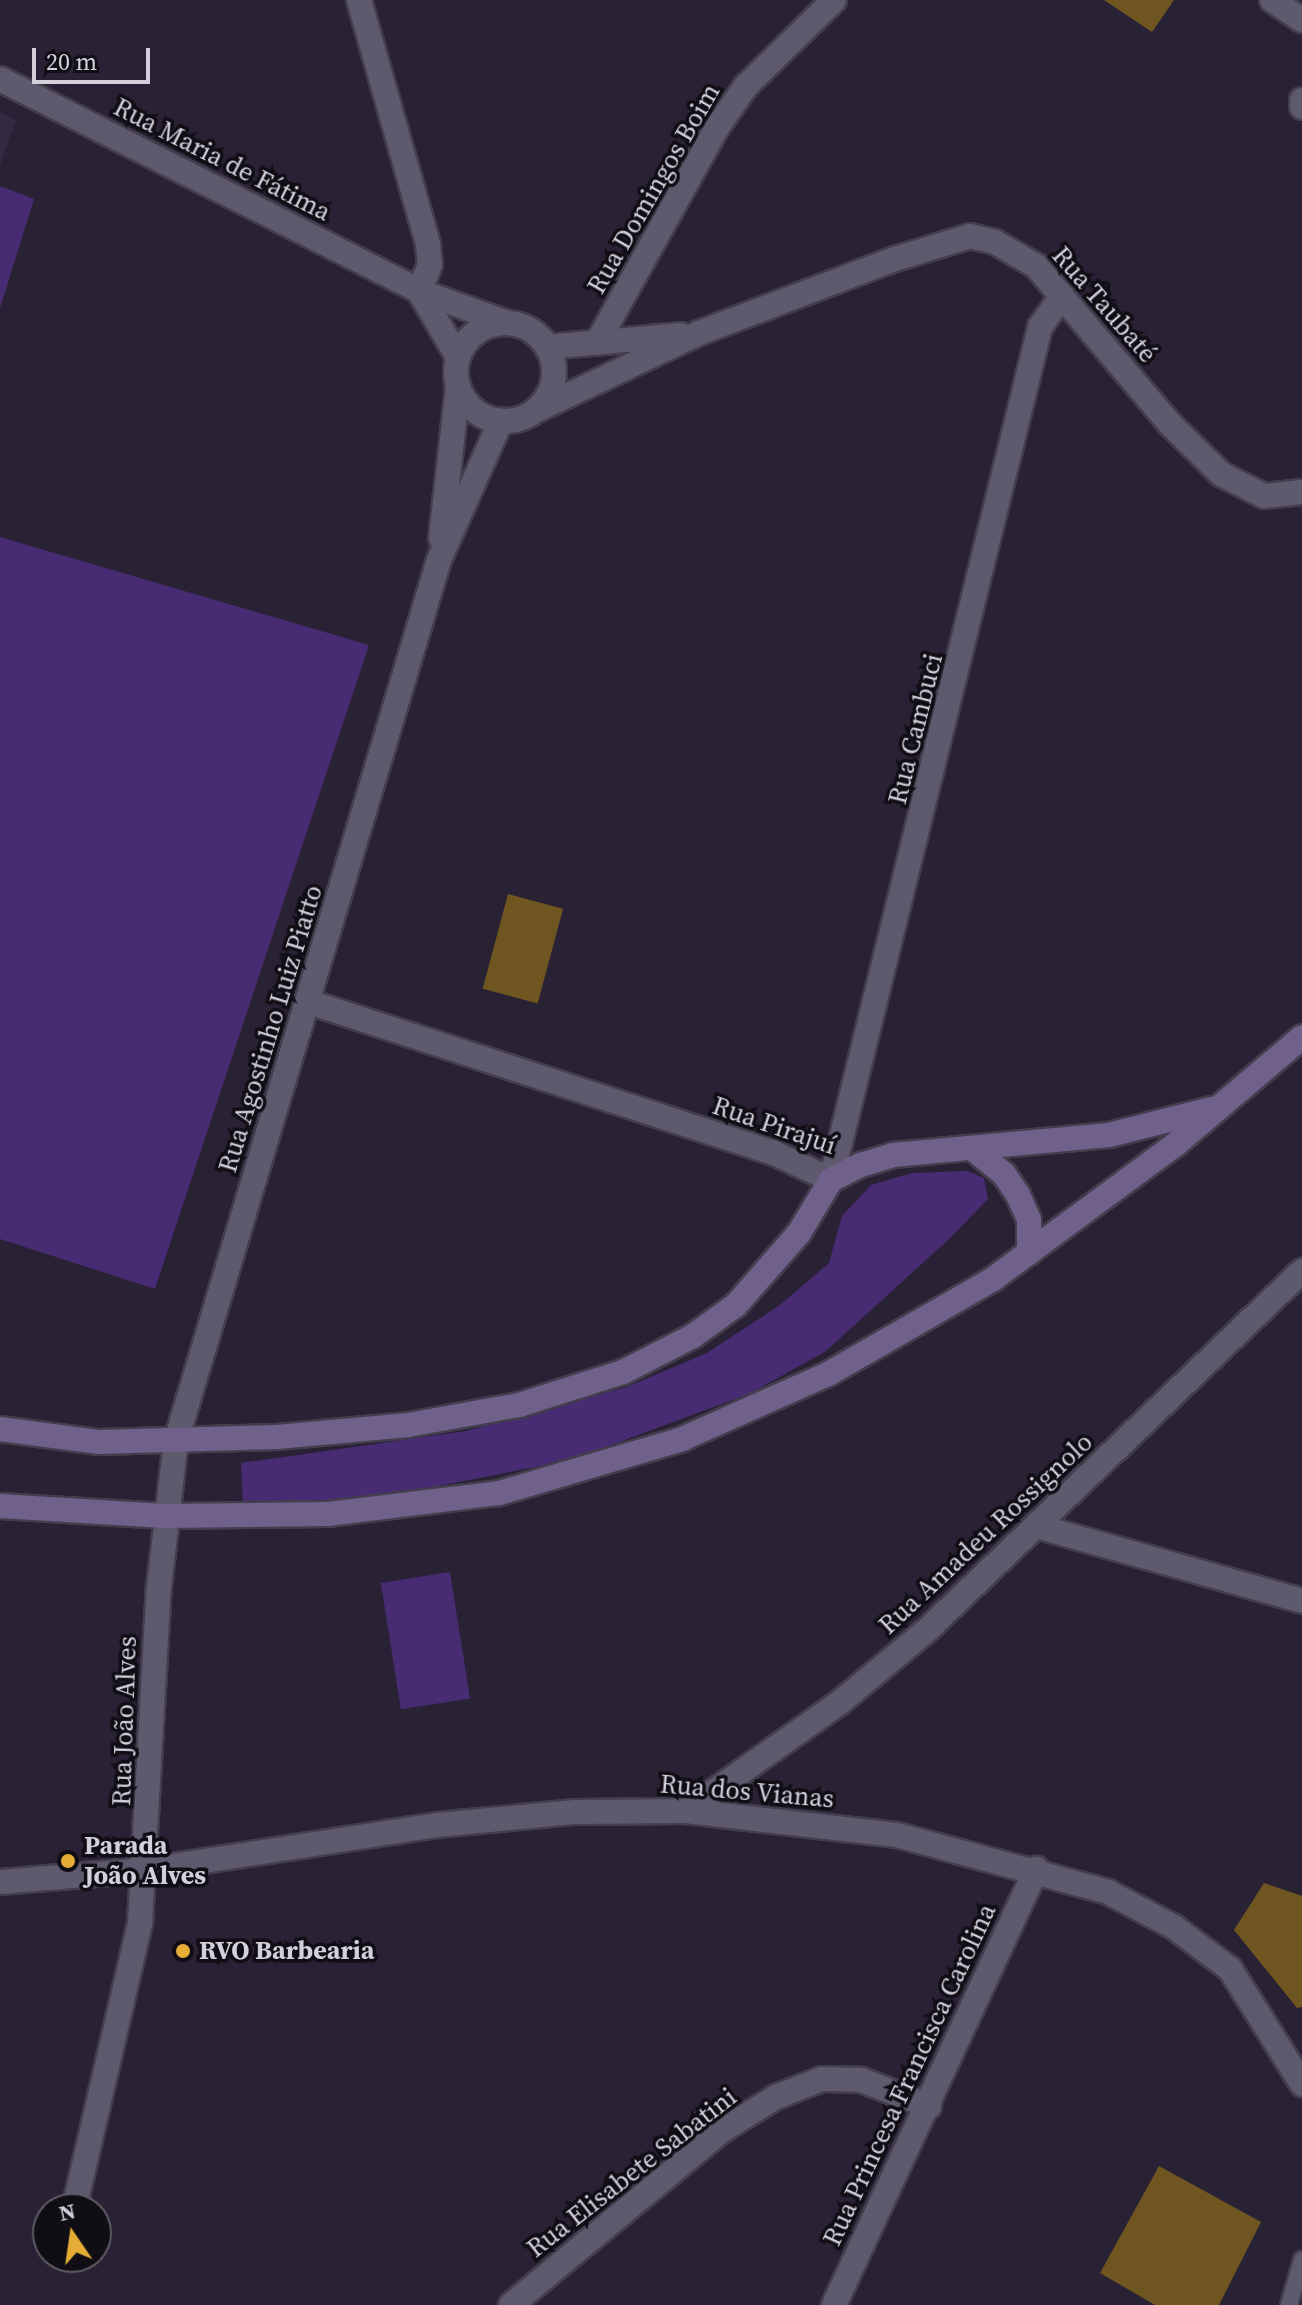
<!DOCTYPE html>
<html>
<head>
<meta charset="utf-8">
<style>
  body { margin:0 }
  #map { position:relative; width:1302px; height:2305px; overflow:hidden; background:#282234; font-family:"Source Serif 4",serif }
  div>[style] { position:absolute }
  .built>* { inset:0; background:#322a42 }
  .green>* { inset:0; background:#482c73; transform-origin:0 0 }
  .building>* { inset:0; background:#6f5520; transform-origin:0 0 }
  .roads { filter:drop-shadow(2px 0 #433e4d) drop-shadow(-2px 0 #433e4d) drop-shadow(0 2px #433e4d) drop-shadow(0 -2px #433e4d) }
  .service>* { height:16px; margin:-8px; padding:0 8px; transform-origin:8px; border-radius:8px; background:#5f596d }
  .minor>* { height:24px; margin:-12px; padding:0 12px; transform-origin:12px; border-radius:12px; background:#5f596d }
  .minor>.ring { margin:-12px; padding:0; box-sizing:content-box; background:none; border:24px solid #5f596d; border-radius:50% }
  .tertiary>* { height:24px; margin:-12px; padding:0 12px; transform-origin:12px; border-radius:12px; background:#5f596d }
  .secondary>* { height:24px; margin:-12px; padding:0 12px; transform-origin:12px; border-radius:12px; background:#6f618a }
  .dots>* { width:22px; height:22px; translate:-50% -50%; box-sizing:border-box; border:4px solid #100d15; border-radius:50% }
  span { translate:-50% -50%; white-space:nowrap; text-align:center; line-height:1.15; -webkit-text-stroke:7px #100d15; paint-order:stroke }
  .street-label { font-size:26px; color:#d3cfdb }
  .poi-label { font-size:26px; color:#d3cfdb; font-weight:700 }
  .left { translate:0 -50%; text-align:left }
  .north { position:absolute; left:32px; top:2193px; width:80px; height:80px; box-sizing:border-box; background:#100d15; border:2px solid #5e5b64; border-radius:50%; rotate:347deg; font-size:22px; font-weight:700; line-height:32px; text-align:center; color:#d3cfdb }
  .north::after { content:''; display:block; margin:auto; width:28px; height:36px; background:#e5ad35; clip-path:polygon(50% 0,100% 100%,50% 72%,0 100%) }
  .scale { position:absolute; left:32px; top:48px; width:118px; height:36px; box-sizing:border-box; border:4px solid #d3cfdb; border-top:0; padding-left:10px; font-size:24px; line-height:28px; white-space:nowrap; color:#d3cfdb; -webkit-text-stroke:6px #100d15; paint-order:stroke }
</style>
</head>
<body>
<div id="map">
  <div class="built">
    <div style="clip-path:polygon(0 112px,16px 120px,0 166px)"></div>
  </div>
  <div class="green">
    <div style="clip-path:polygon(0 186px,34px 199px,0 308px)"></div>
    <div style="clip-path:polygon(0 537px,369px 645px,155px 1289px,0 1239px)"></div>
    <div style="clip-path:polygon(967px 1171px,984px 1178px,988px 1199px,948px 1240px,826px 1351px,751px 1393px,571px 1460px,300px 1513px,243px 1507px,241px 1463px,466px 1431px,627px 1387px,707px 1353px,780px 1305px,829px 1263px,842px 1216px,871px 1185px,912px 1173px)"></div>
    <div style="left:450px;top:1572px;width:128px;height:70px;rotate:81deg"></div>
  </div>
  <div class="building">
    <div style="clip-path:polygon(1104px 0,1174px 0,1152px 32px)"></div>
    <div style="left:508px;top:894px;width:57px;height:98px;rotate:15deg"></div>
    <div style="clip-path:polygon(1264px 1883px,1302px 1896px,1302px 2007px,1297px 2008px,1234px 1930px)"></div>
    <div style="clip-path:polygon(1159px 2166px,1261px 2222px,1219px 2305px,1155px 2305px,1100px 2273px)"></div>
  </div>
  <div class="roads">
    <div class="service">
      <div style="left:1289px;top:2305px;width:47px;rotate:-73.9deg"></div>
    </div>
    <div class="minor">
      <div style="left:359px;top:0;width:254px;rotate:74.2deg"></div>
      <div style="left:428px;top:244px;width:21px;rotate:85deg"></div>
      <div style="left:430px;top:265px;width:28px;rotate:113deg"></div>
      <div style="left:0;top:79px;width:470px;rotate:26.8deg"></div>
      <div style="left:419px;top:291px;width:95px;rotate:19.8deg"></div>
      <div style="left:1302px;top:100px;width:7px;rotate:90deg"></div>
      <div style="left:419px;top:291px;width:77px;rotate:59.4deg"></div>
      <div class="ring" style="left:456px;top:323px;width:74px;height:74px"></div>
      <div style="left:597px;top:343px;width:248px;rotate:-60.9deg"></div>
      <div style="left:718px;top:126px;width:49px;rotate:-55deg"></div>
      <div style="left:746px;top:86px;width:123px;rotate:-44.3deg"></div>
      <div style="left:547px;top:347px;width:135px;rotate:-5.1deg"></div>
      <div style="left:539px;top:409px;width:177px;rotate:-25.4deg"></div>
      <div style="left:699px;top:333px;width:210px;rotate:-20.7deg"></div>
      <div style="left:895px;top:259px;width:78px;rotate:-17deg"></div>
      <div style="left:970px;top:236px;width:26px;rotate:13deg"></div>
      <div style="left:995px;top:242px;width:48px;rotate:30.3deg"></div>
      <div style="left:1036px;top:266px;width:206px;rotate:49.7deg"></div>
      <div style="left:1169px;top:423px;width:73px;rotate:44.4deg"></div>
      <div style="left:1221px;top:474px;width:48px;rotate:27.1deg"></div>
      <div style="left:1264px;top:496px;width:38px;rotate:-6deg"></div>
      <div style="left:441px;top:538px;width:153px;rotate:-83.6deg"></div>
      <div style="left:309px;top:1002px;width:487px;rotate:18deg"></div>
      <div style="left:772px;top:1152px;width:65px;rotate:25.4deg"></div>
      <div style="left:831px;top:1180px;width:878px;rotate:-76.23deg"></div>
      <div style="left:1040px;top:327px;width:38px;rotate:-55deg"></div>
      <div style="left:1036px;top:1526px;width:276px;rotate:15.7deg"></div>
      <div style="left:74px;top:2209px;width:294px;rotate:-77deg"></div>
      <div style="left:140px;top:1923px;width:337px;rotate:-86.8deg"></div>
      <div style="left:159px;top:1587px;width:147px;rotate:-83.4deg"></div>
      <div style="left:176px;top:1441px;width:919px;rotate:-73.38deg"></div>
      <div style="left:439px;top:560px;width:152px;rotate:-66deg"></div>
      <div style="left:511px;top:2305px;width:273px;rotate:-39.6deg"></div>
      <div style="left:721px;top:2131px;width:65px;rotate:-31.7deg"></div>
      <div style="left:776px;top:2097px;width:49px;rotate:-21.4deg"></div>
      <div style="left:822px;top:2079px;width:39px;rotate:1deg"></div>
      <div style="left:861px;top:2080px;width:73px;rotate:20.9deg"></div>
    </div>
    <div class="tertiary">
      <div style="left:1272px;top:0;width:36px;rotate:34deg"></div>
      <div style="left:686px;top:1811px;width:187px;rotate:-35.2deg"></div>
      <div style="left:839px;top:1703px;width:113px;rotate:-39.6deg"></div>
      <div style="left:926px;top:1631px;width:521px;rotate:-43.75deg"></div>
      <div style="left:0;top:1882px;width:146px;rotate:-4.7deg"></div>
      <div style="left:146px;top:1870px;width:294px;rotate:-8.8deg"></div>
      <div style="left:437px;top:1825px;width:139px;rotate:-5.4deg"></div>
      <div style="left:575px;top:1812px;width:111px;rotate:-0.5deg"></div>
      <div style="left:686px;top:1811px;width:212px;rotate:6.5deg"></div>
      <div style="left:897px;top:1835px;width:219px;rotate:15.1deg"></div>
      <div style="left:1108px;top:1892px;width:75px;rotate:27.9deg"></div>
      <div style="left:1174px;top:1927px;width:70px;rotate:36.9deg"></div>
      <div style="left:1230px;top:1969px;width:136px;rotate:57.9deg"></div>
      <div style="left:834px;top:2305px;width:481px;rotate:-65.1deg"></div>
    </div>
    <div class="secondary">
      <div style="left:973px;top:1149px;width:40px;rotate:39deg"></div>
      <div style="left:1004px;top:1174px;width:25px;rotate:56deg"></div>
      <div style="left:1018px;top:1195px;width:27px;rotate:66deg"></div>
      <div style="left:1029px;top:1220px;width:33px;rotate:90deg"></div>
      <div style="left:0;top:1429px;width:100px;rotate:7.5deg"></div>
      <div style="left:99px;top:1442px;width:178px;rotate:-1.6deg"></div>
      <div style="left:277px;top:1437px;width:132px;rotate:-5.2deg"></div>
      <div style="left:408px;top:1425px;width:113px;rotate:-10.2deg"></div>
      <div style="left:519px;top:1405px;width:109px;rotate:-17.6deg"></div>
      <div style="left:623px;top:1372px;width:79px;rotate:-27.2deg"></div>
      <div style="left:693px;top:1336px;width:53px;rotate:-35.8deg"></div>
      <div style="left:736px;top:1305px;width:96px;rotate:-48.8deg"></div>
      <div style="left:799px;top:1233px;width:62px;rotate:-58.9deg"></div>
      <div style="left:831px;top:1180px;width:34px;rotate:-27deg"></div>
      <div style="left:861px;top:1165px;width:34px;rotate:-17deg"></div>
      <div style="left:893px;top:1155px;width:217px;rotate:-5.3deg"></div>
      <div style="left:1109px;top:1135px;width:106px;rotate:-14.2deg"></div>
      <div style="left:0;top:1506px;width:165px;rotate:3.5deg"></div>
      <div style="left:165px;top:1516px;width:163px;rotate:-0.7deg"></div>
      <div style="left:328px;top:1514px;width:172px;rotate:-7deg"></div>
      <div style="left:499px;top:1493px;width:191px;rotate:-16.4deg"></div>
      <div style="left:682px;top:1439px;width:160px;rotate:-24deg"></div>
      <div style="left:828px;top:1374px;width:190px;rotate:-29.9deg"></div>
      <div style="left:993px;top:1279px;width:227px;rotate:-36.4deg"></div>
      <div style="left:1176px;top:1144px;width:165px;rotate:-40.3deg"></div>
    </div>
  </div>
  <div class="dots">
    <div style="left:68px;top:1861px;background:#e5ad35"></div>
    <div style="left:183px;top:1951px;background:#e5ad35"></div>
  </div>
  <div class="street-label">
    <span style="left:222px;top:160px;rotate:27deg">Rua Maria de Fátima</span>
    <span style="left:654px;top:189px;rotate:-60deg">Rua Domingos Boim</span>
    <span style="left:1104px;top:305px;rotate:49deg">Rua Taubaté</span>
    <span style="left:916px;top:729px;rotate:-76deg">Rua Cambuci</span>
    <span style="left:271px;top:1029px;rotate:-73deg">Rua Agostinho Luiz Piatto</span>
    <span style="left:774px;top:1126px;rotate:19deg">Rua Pirajuí</span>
    <span style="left:986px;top:1534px;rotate:-43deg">Rua Amadeu Rossignolo</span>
    <span style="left:125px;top:1721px;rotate:-88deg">Rua João Alves</span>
    <span style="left:747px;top:1792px;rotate:5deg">Rua dos Vianas</span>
    <span style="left:910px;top:2075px;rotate:-65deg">Rua Princesa Francisca Carolina</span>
    <span style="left:632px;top:2173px;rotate:-38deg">Rua Elisabete Sabatini</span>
  </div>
  <div class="poi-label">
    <span class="left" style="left:84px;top:1861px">Parada<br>João Alves</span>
    <span class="left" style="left:199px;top:1951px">RVO Barbearia</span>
  </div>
  <div class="north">N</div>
  <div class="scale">20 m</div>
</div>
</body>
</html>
